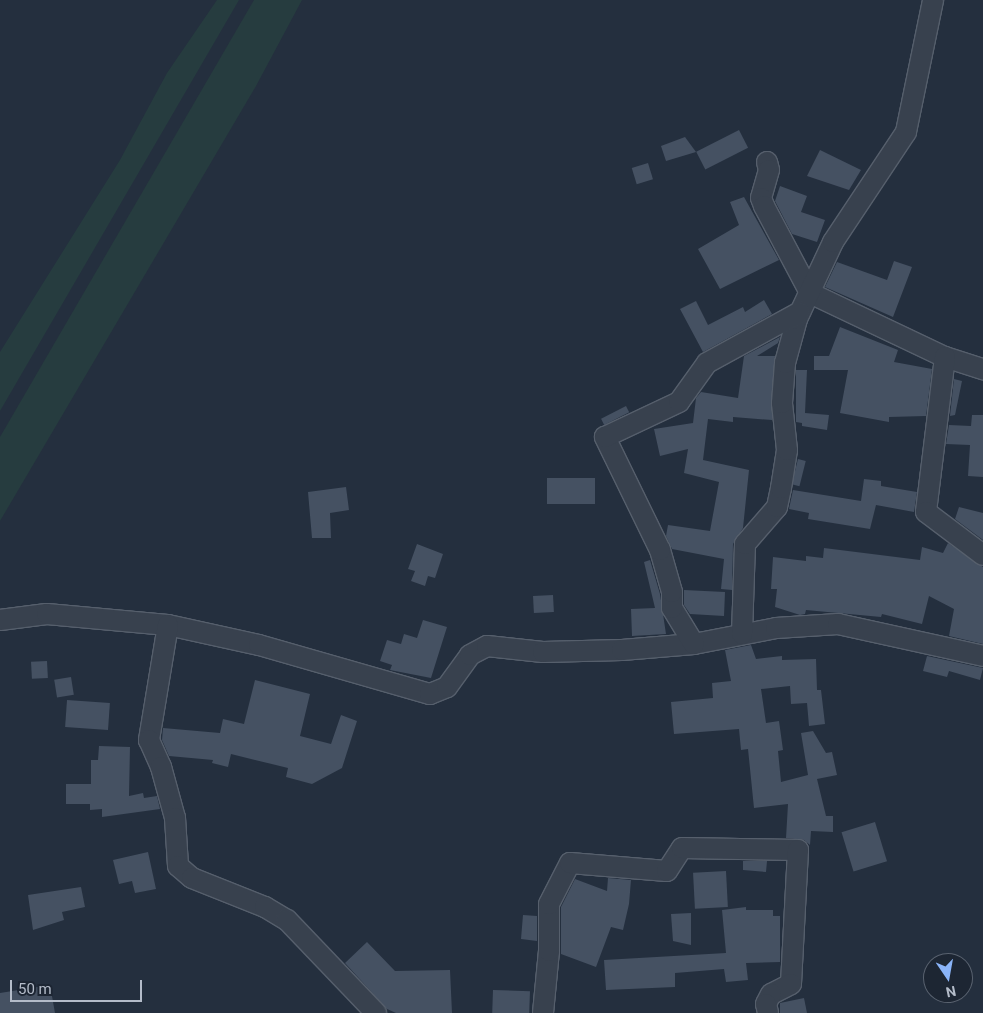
<!DOCTYPE html>
<html>
<head>
<meta charset="utf-8">
<style>
  body { margin:0 }
  #map { position:relative; width:983px; height:1013px; overflow:hidden; background:#242f3e; font-family:Roboto,sans-serif }
  div>[style] { position:absolute }
  .green>* { inset:0; background:#263c3f }
  .building>* { inset:0; background:#455162; transform-origin:0 0 }
  .roads { filter:drop-shadow(1px 0 #565f6c) drop-shadow(-1px 0 #565f6c) drop-shadow(0 1px #565f6c) drop-shadow(0 -1px #565f6c) }
  .minor>* { height:20px; margin:-10px; padding:0 10px; transform-origin:10px; border-radius:10px; background:#38414e }
  span { translate:-50% -50%; white-space:nowrap; text-align:center; line-height:1.15; -webkit-text-stroke:4px #1d2633; paint-order:stroke }
  .north { position:absolute; left:923px; top:953px; width:50px; height:50px; box-sizing:border-box; background:#1d2633; border:1px solid #59626f; border-radius:50%; rotate:168deg; font-size:14px; font-weight:700; line-height:20px; text-align:center; color:#b4bcc9 }
  .north::after { content:''; display:block; margin:auto; width:18px; height:22px; background:#8ab4f8; clip-path:polygon(50% 0,100% 100%,50% 72%,0 100%) }
  .scale { position:absolute; left:10px; top:980px; width:132px; height:22px; box-sizing:border-box; border:2px solid #b4bcc9; border-top:0; padding-left:6px; font-size:15px; line-height:18px; white-space:nowrap; color:#b4bcc9; -webkit-text-stroke:4px #1d2633; paint-order:stroke }
</style>
</head>
<body>
<div id="map">
  <div class="green">
    <div style="clip-path:polygon(217px 0,239px 0,0 411px,0 352px,120px 160px,167px 73px)"></div>
    <div style="clip-path:polygon(254px 0,302px 0,256px 86px,0 521px,0 437px)"></div>
  </div>
  <div class="building">
    <div style="left:739px;top:130px;width:20px;height:48px;rotate:63deg"></div>
    <div style="clip-path:polygon(685px 137px,696px 152px,666px 161px,661px 146px)"></div>
    <div style="clip-path:polygon(820px 150px,861px 170px,849px 190px,807px 176px)"></div>
    <div style="left:648px;top:163px;width:17px;height:17px;rotate:73deg"></div>
    <div style="clip-path:polygon(780px 186px,807px 196px,801px 212px,825px 220px,817px 242px,792px 234px,775px 201px)"></div>
    <div style="clip-path:polygon(744px 197px,779px 260px,720px 289px,698px 249px,739px 225px,730px 202px)"></div>
    <div style="clip-path:polygon(894px 261px,912px 267px,893px 317px,825px 287px,837px 262px,887px 280px)"></div>
    <div style="clip-path:polygon(764px 300px,772px 314px,703px 352px,680px 309px,696px 301px,708px 325px,743px 307px,745px 312px)"></div>
    <div style="clip-path:polygon(840px 327px,898px 350px,894px 362px,932px 369px,926px 416px,889px 417px,889px 422px,840px 413px,848px 370px,814px 370px,814px 356px,829px 356px)"></div>
    <div style="clip-path:polygon(780px 337px,778px 343px,757px 356px,775px 356px,772px 420px,733px 417px,733px 422px,708px 419px,703px 460px,749px 470px,743px 528px,733px 544px,732px 590px,721px 589px,724px 559px,672px 549px,666px 536px,668px 525px,710px 531px,719px 482px,684px 473px,688px 449px,660px 456px,654px 429px,693px 423px,696px 398px,701px 392px,738px 398px,744px 356px)"></div>
    <div style="clip-path:polygon(796px 370px,807px 370px,805px 413px,829px 415px,827px 430px,802px 426px,802px 423px,796px 422px)"></div>
    <div style="clip-path:polygon(954px 379px,962px 381px,955px 415px,950px 416px)"></div>
    <div style="left:626px;top:406px;width:7px;height:28px;rotate:63deg"></div>
    <div style="clip-path:polygon(972px 415px,983px 415px,983px 477px,968px 476px,970px 445px,946px 444px,949px 425px,971px 426px)"></div>
    <div style="left:798px;top:459px;width:8px;height:26px;rotate:14deg"></div>
    <div style="left:595px;top:478px;width:26px;height:48px;rotate:90deg"></div>
    <div style="clip-path:polygon(864px 479px,881px 481px,881px 486px,917px 492px,914px 512px,876px 505px,870px 529px,808px 519px,809px 513px,789px 509px,793px 490px,861px 501px)"></div>
    <div style="clip-path:polygon(346px 487px,349px 510px,330px 513px,331px 538px,312px 538px,308px 492px)"></div>
    <div style="clip-path:polygon(959px 507px,983px 513px,983px 540px,955px 519px)"></div>
    <div style="clip-path:polygon(948px 543px,983px 567px,983px 644px,949px 636px,954px 609px,929px 596px,922px 624px,882px 614px,881px 617px,806px 610px,805px 614px,800px 615px,775px 607px,777px 589px,771px 589px,773px 557px,806px 561px,806px 556px,823px 558px,824px 548px,920px 560px,922px 547px,943px 553px)"></div>
    <div style="clip-path:polygon(417px 544px,443px 554px,435px 578px,428px 576px,425px 586px,411px 581px,415px 571px,408px 569px)"></div>
    <div style="clip-path:polygon(650px 560px,660px 594px,666px 634px,632px 636px,631px 609px,655px 608px,644px 562px)"></div>
    <div style="clip-path:polygon(684px 590px,725px 592px,724px 616px,690px 614px,684px 605px)"></div>
    <div style="left:553px;top:595px;width:17px;height:20px;rotate:87deg"></div>
    <div style="clip-path:polygon(423px 620px,447px 627px,431px 678px,390px 670px,392px 665px,380px 661px,387px 640px,401px 644px,404px 634px,417px 638px)"></div>
    <div style="clip-path:polygon(751px 645px,756px 659px,782px 656px,782px 660px,816px 659px,817px 690px,821px 690px,825px 724px,809px 726px,807px 703px,791px 704px,790px 686px,761px 689px,766px 723px,779px 721px,783px 750px,778px 751px,781px 782px,808px 775px,801px 733px,813px 731px,826px 753px,832px 752px,837px 775px,817px 779px,826px 816px,833px 816px,833px 832px,811px 831px,810px 845px,804px 840px,786px 838px,788px 804px,754px 808px,748px 749px,741px 750px,739px 729px,674px 734px,671px 702px,713px 698px,712px 683px,731px 681px,725px 650px)"></div>
    <div style="clip-path:polygon(927px 656px,983px 668px,980px 680px,949px 671px,947px 677px,923px 671px)"></div>
    <div style="left:47px;top:661px;width:17px;height:16px;rotate:87deg"></div>
    <div style="left:71px;top:677px;width:18px;height:17px;rotate:81deg"></div>
    <div style="clip-path:polygon(255px 680px,310px 694px,300px 736px,331px 744px,341px 715px,357px 721px,342px 768px,312px 784px,286px 777px,288px 768px,231px 754px,228px 767px,212px 763px,213px 760px,169px 756px,162px 740px,163px 728px,220px 733px,223px 719px,244px 724px)"></div>
    <div style="left:67px;top:700px;width:43px;height:27px;rotate:4deg"></div>
    <div style="clip-path:polygon(99px 746px,130px 747px,129px 796px,143px 793px,144px 798px,157px 796px,160px 809px,102px 817px,102px 809px,90px 810px,90px 804px,66px 804px,66px 784px,91px 784px,91px 760px,98px 760px)"></div>
    <div style="left:875px;top:822px;width:41px;height:35px;rotate:73deg"></div>
    <div style="clip-path:polygon(148px 852px,156px 889px,135px 893px,132px 881px,119px 884px,113px 860px)"></div>
    <div style="clip-path:polygon(743px 861px,767px 861px,766px 872px,743px 870px)"></div>
    <div style="left:726px;top:871px;width:36px;height:33px;rotate:87deg"></div>
    <div style="clip-path:polygon(608px 878px,631px 880px,629px 904px,623px 930px,611px 927px,596px 967px,561px 954px,561px 907px,575px 879px,607px 891px)"></div>
    <div style="clip-path:polygon(81px 887px,85px 907px,62px 912px,64px 920px,33px 930px,28px 895px)"></div>
    <div style="clip-path:polygon(746px 907px,746px 910px,773px 910px,773px 916px,780px 916px,780px 962px,746px 963px,748px 980px,726px 982px,724px 969px,675px 973px,675px 987px,606px 990px,604px 960px,726px 953px,722px 910px)"></div>
    <div style="clip-path:polygon(691px 913px,691px 945px,673px 941px,671px 914px)"></div>
    <div style="clip-path:polygon(523px 915px,537px 916px,537px 941px,521px 939px)"></div>
    <div style="clip-path:polygon(367px 942px,395px 971px,450px 970px,452px 1013px,396px 1013px,387px 1009px,345px 963px)"></div>
    <div style="clip-path:polygon(50px 985px,55px 1013px,0 1013px,0 993px)"></div>
    <div style="left:493px;top:990px;width:37px;height:23px;rotate:2deg"></div>
    <div style="clip-path:polygon(804px 998px,807px 1013px,780px 1013px,780px 1003px)"></div>
  </div>
  <div class="roads">
    <div class="minor">
      <div style="left:767px;top:162px;width:8px;rotate:76deg"></div>
      <div style="left:769px;top:170px;width:29px;rotate:106deg"></div>
      <div style="left:761px;top:198px;width:9px;rotate:69deg"></div>
      <div style="left:764px;top:206px;width:98px;rotate:62.1deg"></div>
      <div style="left:810px;top:293px;width:149px;rotate:25.4deg"></div>
      <div style="left:945px;top:357px;width:40px;rotate:18deg"></div>
      <div style="left:945px;top:357px;width:156px;rotate:97deg"></div>
      <div style="left:926px;top:512px;width:71px;rotate:37deg"></div>
      <div style="left:0;top:620px;width:47px;rotate:-7.3deg"></div>
      <div style="left:47px;top:614px;width:121px;rotate:5.2deg"></div>
      <div style="left:168px;top:625px;width:93px;rotate:12.4deg"></div>
      <div style="left:259px;top:645px;width:178px;rotate:16deg"></div>
      <div style="left:430px;top:694px;width:18px;rotate:-22deg"></div>
      <div style="left:447px;top:687px;width:39px;rotate:-54deg"></div>
      <div style="left:470px;top:655px;width:19px;rotate:-28deg"></div>
      <div style="left:487px;top:646px;width:56px;rotate:6.1deg"></div>
      <div style="left:543px;top:652px;width:79px;rotate:-1.5deg"></div>
      <div style="left:622px;top:650px;width:72px;rotate:-4.8deg"></div>
      <div style="left:694px;top:644px;width:84px;rotate:-11deg"></div>
      <div style="left:776px;top:628px;width:62px;rotate:-3.7deg"></div>
      <div style="left:838px;top:624px;width:148px;rotate:12.4deg"></div>
      <div style="left:168px;top:625px;width:117px;rotate:99.4deg"></div>
      <div style="left:149px;top:740px;width:30px;rotate:66deg"></div>
      <div style="left:161px;top:767px;width:53px;rotate:74.6deg"></div>
      <div style="left:175px;top:818px;width:48px;rotate:86.4deg"></div>
      <div style="left:178px;top:866px;width:18px;rotate:41deg"></div>
      <div style="left:192px;top:878px;width:79px;rotate:21.7deg"></div>
      <div style="left:265px;top:907px;width:26px;rotate:31deg"></div>
      <div style="left:287px;top:920px;width:129px;rotate:46.3deg"></div>
      <div style="left:742px;top:634px;width:90px;rotate:-88.1deg"></div>
      <div style="left:745px;top:544px;width:49px;rotate:-49.1deg"></div>
      <div style="left:777px;top:507px;width:19px;rotate:-78deg"></div>
      <div style="left:781px;top:488px;width:38px;rotate:-81deg"></div>
      <div style="left:787px;top:450px;width:47px;rotate:-96.1deg"></div>
      <div style="left:782px;top:403px;width:40px;rotate:-85.7deg"></div>
      <div style="left:785px;top:363px;width:46px;rotate:-74.7deg"></div>
      <div style="left:797px;top:319px;width:85px;rotate:-64.9deg"></div>
      <div style="left:833px;top:242px;width:132px;rotate:-56.4deg"></div>
      <div style="left:906px;top:132px;width:135px;rotate:-78.4deg"></div>
      <div style="left:694px;top:644px;width:42px;rotate:-121.4deg"></div>
      <div style="left:672px;top:608px;width:16px;rotate:-90deg"></div>
      <div style="left:672px;top:592px;width:44px;rotate:-105.9deg"></div>
      <div style="left:660px;top:550px;width:126px;rotate:-116deg"></div>
      <div style="left:605px;top:437px;width:82px;rotate:-25.3deg"></div>
      <div style="left:679px;top:402px;width:48px;rotate:-54.3deg"></div>
      <div style="left:707px;top:363px;width:106px;rotate:-28.7deg"></div>
      <div style="left:543px;top:1013px;width:62px;rotate:-84.5deg"></div>
      <div style="left:549px;top:951px;width:47px;rotate:-90deg"></div>
      <div style="left:549px;top:904px;width:46px;rotate:-62.9deg"></div>
      <div style="left:570px;top:863px;width:97px;rotate:4.7deg"></div>
      <div style="left:667px;top:871px;width:27px;rotate:-57deg"></div>
      <div style="left:682px;top:848px;width:116px;rotate:1deg"></div>
      <div style="left:798px;top:850px;width:134px;rotate:93deg"></div>
      <div style="left:791px;top:984px;width:22px;rotate:153deg"></div>
      <div style="left:771px;top:994px;width:11px;rotate:117deg"></div>
      <div style="left:766px;top:1004px;width:9px;rotate:77deg"></div>
    </div>
  </div>
  <div class="north">N</div>
  <div class="scale">50 m</div>
</div>
</body>
</html>
